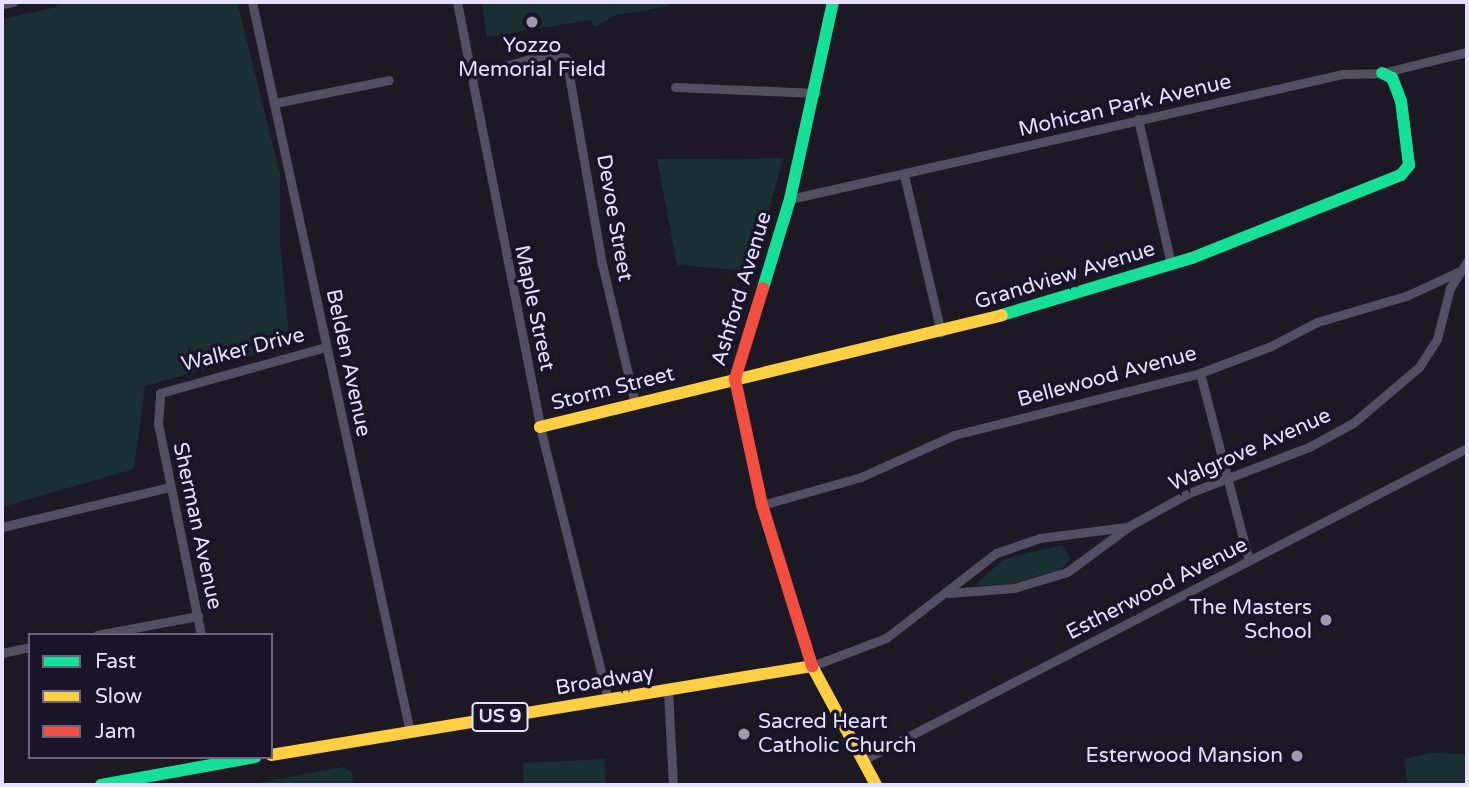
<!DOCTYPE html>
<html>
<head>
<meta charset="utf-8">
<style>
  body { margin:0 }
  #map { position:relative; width:1469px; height:787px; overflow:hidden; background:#1c1924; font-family:"Varela Round",sans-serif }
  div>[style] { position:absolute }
  .green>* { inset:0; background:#192f31 }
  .street>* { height:9px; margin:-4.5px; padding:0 4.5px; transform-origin:4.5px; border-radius:4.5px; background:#524f64 }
  .fast>* { height:12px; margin:-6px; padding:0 6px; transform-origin:6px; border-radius:6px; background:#16e098 }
  .slow>* { height:12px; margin:-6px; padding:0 6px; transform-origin:6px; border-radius:6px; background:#ffcf43 }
  .jam>* { height:12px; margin:-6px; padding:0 6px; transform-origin:6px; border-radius:6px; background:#f24e42 }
  .dots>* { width:19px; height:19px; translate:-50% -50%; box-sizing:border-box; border:4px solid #191429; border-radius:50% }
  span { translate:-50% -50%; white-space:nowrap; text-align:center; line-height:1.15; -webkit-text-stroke:7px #191429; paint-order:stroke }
  .shield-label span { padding:2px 5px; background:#191429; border:2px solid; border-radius:5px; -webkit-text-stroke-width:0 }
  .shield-label { font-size:19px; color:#e5e0fb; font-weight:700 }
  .poi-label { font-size:21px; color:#e5e0fb }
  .right { translate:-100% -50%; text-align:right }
  .left { translate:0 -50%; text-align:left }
  .street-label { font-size:21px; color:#e5e0fb }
  .frame { position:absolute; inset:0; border:4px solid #e5e0fb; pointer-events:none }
  .legend { position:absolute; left:28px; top:633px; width:245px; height:126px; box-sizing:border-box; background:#191429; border:2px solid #6b667d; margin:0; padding:9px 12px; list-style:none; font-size:21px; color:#e5e0fb }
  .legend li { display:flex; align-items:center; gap:14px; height:35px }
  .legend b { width:35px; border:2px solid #6b667d }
</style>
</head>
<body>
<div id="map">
  <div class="green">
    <div style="clip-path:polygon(56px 2px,237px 2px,280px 174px,280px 244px,290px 345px,145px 386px,134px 469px,2px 507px,2px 19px,57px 7px)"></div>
    <div style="clip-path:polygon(482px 2px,669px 2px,670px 6px,616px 15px,595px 27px,590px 20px,487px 37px)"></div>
    <div style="clip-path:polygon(783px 158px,752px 271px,677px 265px,657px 159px)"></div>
    <div style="clip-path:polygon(1062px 545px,1071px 559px,1061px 569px,1011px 584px,974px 586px,1004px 559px)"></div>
    <div style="clip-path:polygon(1429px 753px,1467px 754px,1467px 785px,1407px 785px,1405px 759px)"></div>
    <div style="clip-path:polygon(605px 759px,606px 785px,524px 785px,523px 763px)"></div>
    <div style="clip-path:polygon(344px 767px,353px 774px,352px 785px,246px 785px)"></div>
  </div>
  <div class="street">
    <div style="left:252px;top:2px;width:747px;rotate:77.79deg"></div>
    <div style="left:457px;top:2px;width:433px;rotate:78.9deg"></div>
    <div style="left:540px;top:427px;width:281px;rotate:76deg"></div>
    <div style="left:2px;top:4px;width:11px;rotate:-10deg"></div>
    <div style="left:470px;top:76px;width:80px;rotate:-15.9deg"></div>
    <div style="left:547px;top:54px;width:19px;rotate:12deg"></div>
    <div style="left:566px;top:58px;width:209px;rotate:80.1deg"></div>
    <div style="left:602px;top:264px;width:144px;rotate:76.7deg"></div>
    <div style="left:675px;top:87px;width:141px;rotate:2.4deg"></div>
    <div style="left:275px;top:103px;width:116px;rotate:-11.4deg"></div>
    <div style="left:1138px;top:119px;width:149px;rotate:77.2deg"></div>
    <div style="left:904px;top:175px;width:162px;rotate:76.8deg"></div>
    <div style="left:790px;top:199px;width:567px;rotate:-12.74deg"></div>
    <div style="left:1343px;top:74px;width:39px;rotate:-1deg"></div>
    <div style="left:1382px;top:73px;width:88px;rotate:-13.9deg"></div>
    <div style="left:1200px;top:373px;width:194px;rotate:75.4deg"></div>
    <div style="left:762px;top:505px;width:103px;rotate:-15.8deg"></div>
    <div style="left:861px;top:477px;width:102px;rotate:-24.3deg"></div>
    <div style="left:954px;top:435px;width:254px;rotate:-14.1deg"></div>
    <div style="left:1200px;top:373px;width:76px;rotate:-20.8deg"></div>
    <div style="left:1271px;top:346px;width:52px;rotate:-27.6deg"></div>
    <div style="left:1317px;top:322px;width:93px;rotate:-16.3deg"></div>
    <div style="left:1406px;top:296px;width:57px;rotate:-24.8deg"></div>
    <div style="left:2px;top:527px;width:173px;rotate:-13.4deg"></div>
    <div style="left:949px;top:593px;width:65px;rotate:-4.4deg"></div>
    <div style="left:1014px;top:588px;width:55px;rotate:-16.8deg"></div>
    <div style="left:1067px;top:572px;width:79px;rotate:-36.3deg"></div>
    <div style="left:1131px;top:525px;width:66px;rotate:-28.9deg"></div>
    <div style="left:1189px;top:493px;width:129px;rotate:-21deg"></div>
    <div style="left:1309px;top:447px;width:50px;rotate:-28.6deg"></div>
    <div style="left:1353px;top:423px;width:87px;rotate:-40.3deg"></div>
    <div style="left:1419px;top:367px;width:33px;rotate:-57deg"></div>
    <div style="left:1437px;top:339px;width:53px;rotate:-75.7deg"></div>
    <div style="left:1450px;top:288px;width:31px;rotate:-57deg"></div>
    <div style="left:97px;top:635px;width:103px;rotate:-10.7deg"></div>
    <div style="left:201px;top:635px;width:215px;rotate:-101.5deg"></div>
    <div style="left:158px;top:424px;width:31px;rotate:-86deg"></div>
    <div style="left:160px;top:393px;width:172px;rotate:-15.5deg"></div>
    <div style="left:2px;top:653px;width:29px;rotate:-12deg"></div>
    <div style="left:812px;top:666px;width:79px;rotate:-20.7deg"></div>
    <div style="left:886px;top:638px;width:139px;rotate:-37.7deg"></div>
    <div style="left:996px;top:553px;width:46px;rotate:-18.8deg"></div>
    <div style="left:1040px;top:538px;width:87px;rotate:-7.3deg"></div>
    <div style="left:668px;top:690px;width:95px;rotate:87deg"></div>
    <div style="left:863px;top:760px;width:680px;rotate:-27.32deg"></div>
  </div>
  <div class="fast">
    <div style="left:763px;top:288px;width:93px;rotate:-73.1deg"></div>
    <div style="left:790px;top:199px;width:202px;rotate:-77.7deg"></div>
    <div style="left:1002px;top:315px;width:198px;rotate:-16.7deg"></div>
    <div style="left:1192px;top:258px;width:225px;rotate:-21.7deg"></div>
    <div style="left:1401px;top:175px;width:13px;rotate:-51deg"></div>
    <div style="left:1409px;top:165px;width:64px;rotate:-97.1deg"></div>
    <div style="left:1401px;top:101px;width:25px;rotate:-111deg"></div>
    <div style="left:1392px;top:78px;width:11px;rotate:-153deg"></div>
    <div style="left:101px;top:785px;width:157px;rotate:-10.3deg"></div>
  </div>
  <div class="slow">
    <div style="left:540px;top:427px;width:475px;rotate:-13.6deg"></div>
    <div style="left:271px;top:755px;width:548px;rotate:-9.34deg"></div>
    <div style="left:812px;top:666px;width:135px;rotate:61.7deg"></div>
  </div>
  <div class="jam">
    <div style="left:763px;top:288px;width:95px;rotate:107.1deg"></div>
    <div style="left:735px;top:379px;width:129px;rotate:77.9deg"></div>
    <div style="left:762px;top:505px;width:169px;rotate:72.7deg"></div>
  </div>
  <div class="dots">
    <div style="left:532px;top:22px;background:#9f9ab0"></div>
    <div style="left:1326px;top:620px;background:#9f9ab0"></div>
    <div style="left:744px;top:734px;background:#9f9ab0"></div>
    <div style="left:1297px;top:756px;background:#9f9ab0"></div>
  </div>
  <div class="shield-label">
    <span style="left:500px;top:717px">US 9</span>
  </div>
  <div class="poi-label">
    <span style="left:532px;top:58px">Yozzo<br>Memorial Field</span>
    <span class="right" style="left:1312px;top:620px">The Masters<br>School</span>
    <span class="left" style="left:758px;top:734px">Sacred Heart<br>Catholic Church</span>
    <span class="right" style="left:1283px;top:756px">Esterwood Mansion</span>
  </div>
  <div class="street-label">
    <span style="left:1125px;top:106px;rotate:-13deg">Mohican Park Avenue</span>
    <span style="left:614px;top:218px;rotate:80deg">Devoe Street</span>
    <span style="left:1065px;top:276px;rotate:-17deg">Grandview Avenue</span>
    <span style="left:742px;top:289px;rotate:-73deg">Ashford Avenue</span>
    <span style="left:534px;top:308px;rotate:78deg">Maple Street</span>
    <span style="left:243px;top:350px;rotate:-14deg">Walker Drive</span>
    <span style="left:348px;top:363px;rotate:78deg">Belden Avenue</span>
    <span style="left:1107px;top:377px;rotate:-15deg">Bellewood Avenue</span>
    <span style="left:613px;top:389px;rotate:-14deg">Storm Street</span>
    <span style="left:1250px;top:450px;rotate:-24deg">Walgrove Avenue</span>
    <span style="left:197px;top:526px;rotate:78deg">Sherman Avenue</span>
    <span style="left:1157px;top:589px;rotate:-27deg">Estherwood Avenue</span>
    <span style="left:605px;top:681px;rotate:-9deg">Broadway</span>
  </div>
  <div class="frame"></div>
  <ul class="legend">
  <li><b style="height:9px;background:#16e098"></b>Fast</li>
  <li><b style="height:9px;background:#ffcf43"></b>Slow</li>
  <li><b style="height:9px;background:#f24e42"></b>Jam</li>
  </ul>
</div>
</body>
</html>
